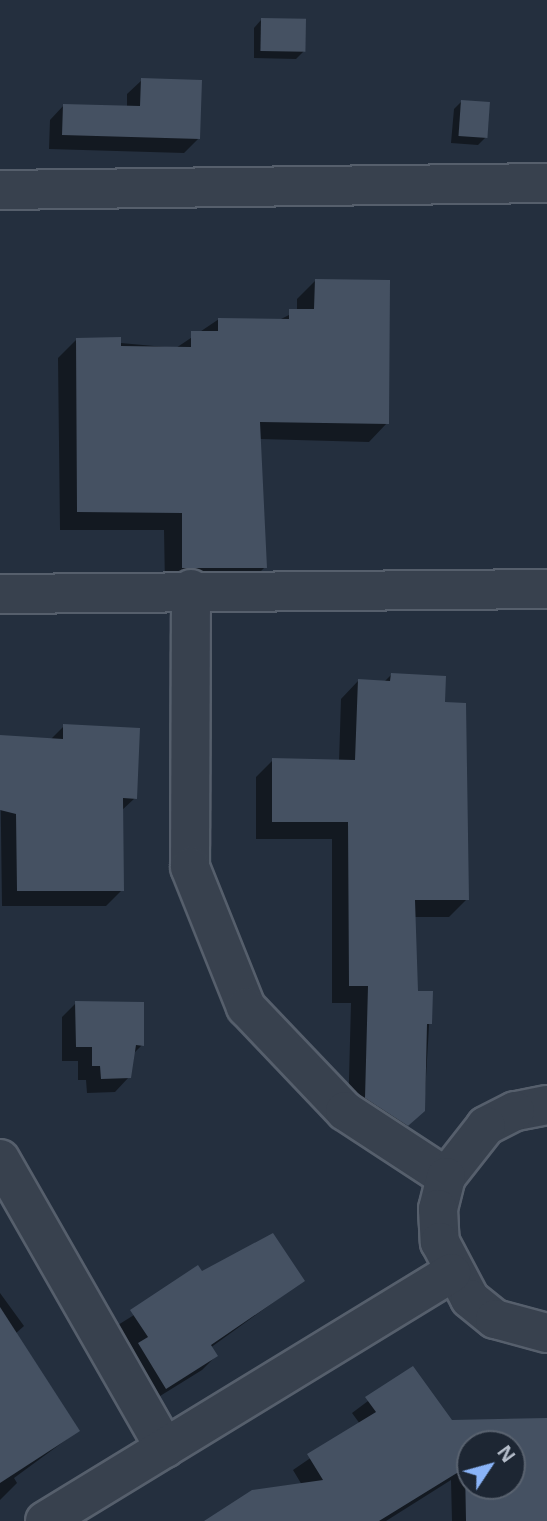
<!DOCTYPE html>
<html>
<head>
<meta charset="utf-8">
<style>
  body { margin:0 }
  #map { position:relative; width:547px; height:1521px; overflow:hidden; background:#242f3e; font-family:"Noto Sans",sans-serif }
  div>[style] { position:absolute }
  .shadow>* { inset:0; background:#0007 }
  .building>* { inset:0; background:#455162; transform-origin:0 0 }
  .roads { filter:drop-shadow(2px 0 #565f6c) drop-shadow(-2px 0 #565f6c) drop-shadow(0 2px #565f6c) drop-shadow(0 -2px #565f6c) }
  .minor>* { height:38px; margin:-19px; padding:0 19px; transform-origin:19px; border-radius:19px; background:#38414e }
  .tertiary>* { height:38px; margin:-19px; padding:0 19px; transform-origin:19px; border-radius:19px; background:#38414e }
  span { translate:-50% -50%; white-space:nowrap; text-align:center; line-height:1.15; -webkit-text-stroke:7px #1d2633; paint-order:stroke }
  .north { position:absolute; left:456px; top:1430px; width:70px; height:70px; box-sizing:border-box; background:#1d2633; border:2px solid #59626f; border-radius:50%; rotate:54deg; font-size:19px; font-weight:700; line-height:28px; text-align:center; color:#b4bcc9 }
  .north::after { content:''; display:block; margin:auto; width:24px; height:32px; background:#8ab4f8; clip-path:polygon(50% 0,100% 100%,50% 72%,0 100%) }
</style>
</head>
<body>
<div id="map">
  <div class="shadow">
    <div style="clip-path:polygon(261px 20px,304px 51px,296px 59px,254px 58px,254px 28px)"></div>
    <div style="clip-path:polygon(142px 80px,199px 138px,184px 153px,49px 149px,50px 120px,64px 105px,127px 107px,127px 94px)"></div>
    <div style="clip-path:polygon(461px 102px,486px 137px,478px 145px,451px 143px,454px 109px)"></div>
    <div style="clip-path:polygon(315px 281px,387px 423px,369px 442px,260px 439px,265px 567px,247px 585px,165px 586px,164px 530px,60px 530px,58px 358px,77px 339px,176px 348px,219px 319px,279px 320px,297px 311px,297px 299px)"></div>
    <div style="clip-path:polygon(392px 674px,443px 703px,467px 899px,449px 917px,414px 917px,417px 993px,431px 993px,424px 1110px,406px 1128px,348px 1116px,351px 1003px,332px 1003px,332px 839px,256px 839px,256px 777px,273px 760px,339px 762px,341px 699px,358px 681px,384px 682px)"></div>
    <div style="clip-path:polygon(64px 726px,135px 798px,121px 811px,122px 890px,106px 906px,2px 906px,0 753px,50px 740px)"></div>
    <div style="clip-path:polygon(76px 1003px,142px 1045px,133px 1054px,129px 1077px,115px 1092px,87px 1093px,86px 1080px,78px 1080px,78px 1061px,62px 1061px,62px 1017px)"></div>
    <div style="clip-path:polygon(201px 1273px,303px 1281px,210px 1348px,216px 1356px,202px 1370px,152px 1401px,125px 1358px,134px 1350px,118px 1325px)"></div>
    <div style="clip-path:polygon(0 1293px,24px 1326px,15px 1334px,78px 1431px,14px 1478px,17px 1483px,0 1500px)"></div>
    <div style="clip-path:polygon(evenodd,412px 1368px,451px 1422px,547px 1420px,547px 1521px,452px 1521px,451px 1480px,386px 1521px,207px 1521px,302px 1485px,293px 1470px,360px 1424px,352px 1413px,412px 1368px,470px 1444px,512px 1444px,512px 1486px,470px 1486px,470px 1444px)"></div>
  </div>
  <div class="building">
    <div style="left:261px;top:18px;width:45px;height:33px;rotate:1deg"></div>
    <div style="clip-path:polygon(141px 78px,202px 80px,200px 139px,62px 135px,63px 104px,140px 106px)"></div>
    <div style="left:461px;top:100px;width:29px;height:36px;rotate:4deg"></div>
    <div style="clip-path:polygon(315px 279px,390px 280px,389px 424px,260px 422px,267px 568px,182px 568px,182px 513px,77px 512px,76px 338px,121px 337px,121px 346px,191px 347px,191px 331px,218px 331px,218px 318px,289px 319px,289px 309px,314px 309px)"></div>
    <div style="clip-path:polygon(391px 673px,446px 676px,445px 702px,466px 703px,469px 900px,415px 900px,418px 991px,433px 991px,432px 1024px,427px 1024px,425px 1111px,408px 1126px,365px 1098px,368px 986px,349px 986px,348px 822px,272px 822px,272px 758px,355px 760px,358px 679px,390px 681px)"></div>
    <div style="clip-path:polygon(63px 724px,140px 728px,137px 799px,123px 798px,124px 891px,17px 891px,16px 814px,0 810px,0 735px,63px 739px)"></div>
    <div style="clip-path:polygon(75px 1001px,144px 1002px,144px 1046px,136px 1045px,131px 1078px,101px 1079px,100px 1066px,92px 1066px,92px 1047px,76px 1047px)"></div>
    <div style="clip-path:polygon(273px 1233px,305px 1281px,211px 1345px,218px 1356px,166px 1389px,138px 1343px,148px 1337px,130px 1310px,198px 1265px,202px 1271px)"></div>
    <div style="clip-path:polygon(0 1307px,80px 1431px,0 1483px)"></div>
    <div style="clip-path:polygon(evenodd,413px 1366px,452px 1420px,547px 1418px,547px 1521px,466px 1521px,465px 1468px,379px 1521px,204px 1521px,252px 1490px,323px 1480px,307px 1454px,376px 1412px,365px 1397px,413px 1366px,470px 1444px,512px 1444px,512px 1486px,470px 1486px,470px 1444px)"></div>
  </div>
  <div class="roads">
    <div class="minor">
      <div style="left:191px;top:589px;width:278px;rotate:90.2deg"></div>
      <div style="left:190px;top:867px;width:151px;rotate:68.2deg"></div>
      <div style="left:246px;top:1007px;width:144px;rotate:46.4deg"></div>
      <div style="left:345px;top:1111px;width:121px;rotate:33.2deg"></div>
      <div style="left:0;top:594px;width:547px;rotate:-0.52deg"></div>
      <div style="left:547px;top:1105px;width:33px;rotate:169deg"></div>
      <div style="left:515px;top:1111px;width:33px;rotate:153deg"></div>
      <div style="left:486px;top:1126px;width:65px;rotate:128.1deg"></div>
      <div style="left:446px;top:1177px;width:33px;rotate:104deg"></div>
      <div style="left:438px;top:1209px;width:33px;rotate:87deg"></div>
      <div style="left:440px;top:1242px;width:64px;rotate:62.2deg"></div>
      <div style="left:470px;top:1299px;width:32px;rotate:39deg"></div>
      <div style="left:495px;top:1319px;width:54px;rotate:15.1deg"></div>
      <div style="left:0;top:1159px;width:333px;rotate:60.3deg"></div>
      <div style="left:45px;top:1521px;width:476px;rotate:-31.4deg"></div>
    </div>
    <div class="tertiary">
      <div style="left:0;top:190px;width:547px;rotate:-0.73deg"></div>
    </div>
  </div>
  <div class="north">N</div>
</div>
</body>
</html>
